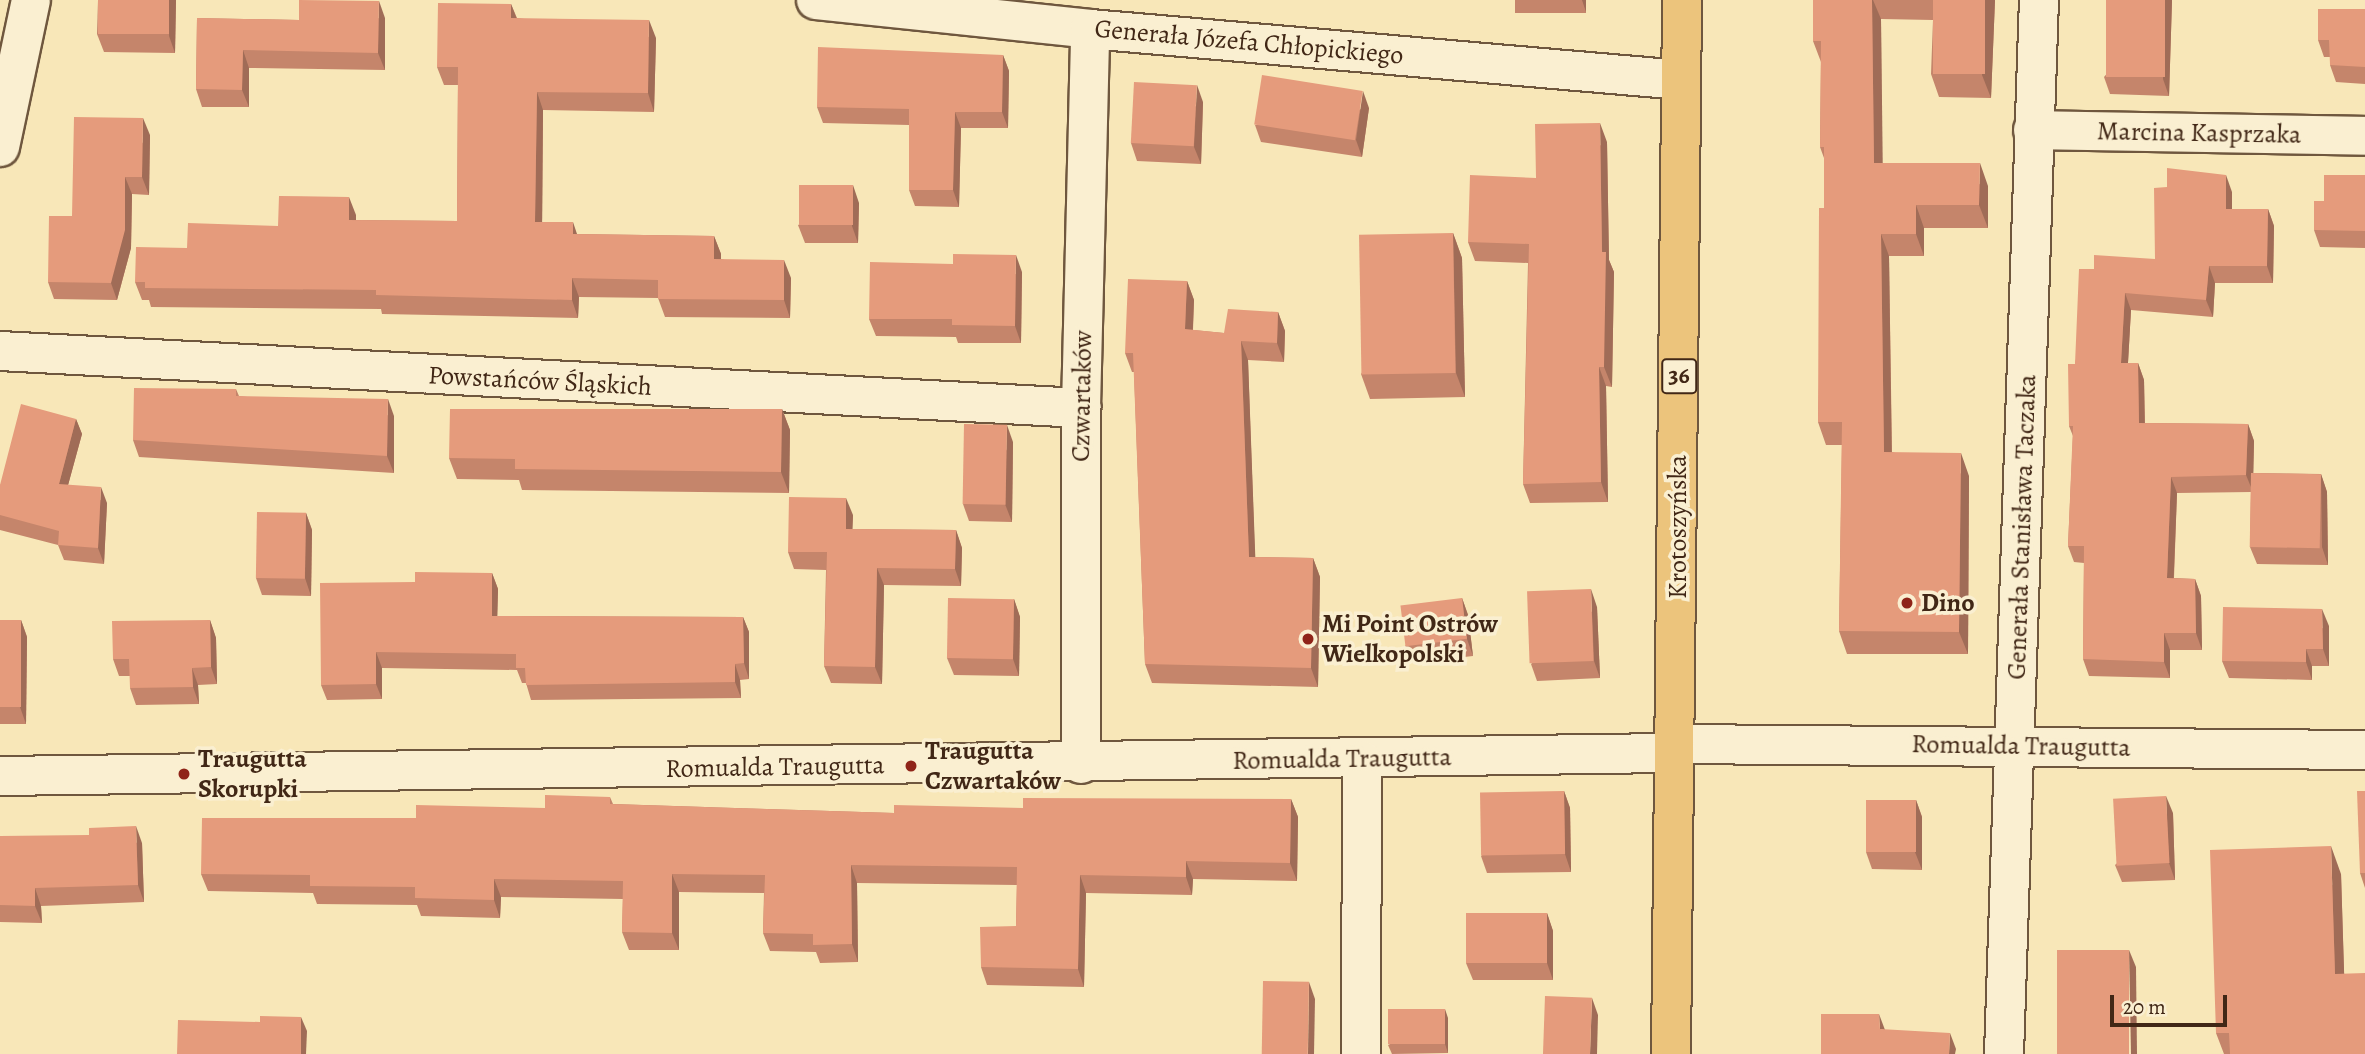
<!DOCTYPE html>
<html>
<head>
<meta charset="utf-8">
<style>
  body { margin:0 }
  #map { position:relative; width:2365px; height:1054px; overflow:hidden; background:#f8e7b8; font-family:Alegreya,serif }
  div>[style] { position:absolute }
  .roads { filter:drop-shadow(2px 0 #6f573e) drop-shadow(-2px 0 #6f573e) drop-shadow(0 2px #6f573e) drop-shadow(0 -2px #6f573e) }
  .minor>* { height:38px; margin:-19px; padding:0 19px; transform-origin:19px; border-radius:19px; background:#faefd1 }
  .primary>* { height:38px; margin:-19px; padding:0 19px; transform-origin:19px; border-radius:19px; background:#ecc47c }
  .wall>* { inset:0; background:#c5856b; transform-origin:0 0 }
  .shaded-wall>* { inset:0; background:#a06c57 }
  .building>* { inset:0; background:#e59b7c; transform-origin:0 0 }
  .dots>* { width:19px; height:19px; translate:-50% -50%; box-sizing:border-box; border:4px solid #faefd1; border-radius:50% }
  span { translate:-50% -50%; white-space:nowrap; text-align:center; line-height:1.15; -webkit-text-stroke:7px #faefd1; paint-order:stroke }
  .shield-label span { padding:2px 5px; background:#faefd1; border:2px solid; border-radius:5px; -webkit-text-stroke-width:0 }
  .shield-label { font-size:24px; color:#412716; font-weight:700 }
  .street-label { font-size:26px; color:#412716 }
  .poi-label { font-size:26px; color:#412716; font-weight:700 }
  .left { translate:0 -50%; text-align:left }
  .scale { position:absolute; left:2110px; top:995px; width:117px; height:32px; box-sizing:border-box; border:4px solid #412716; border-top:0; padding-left:9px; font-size:21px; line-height:24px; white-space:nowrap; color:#412716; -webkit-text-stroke:5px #faefd1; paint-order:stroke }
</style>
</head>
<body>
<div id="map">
  <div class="roads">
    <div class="minor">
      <div style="left:816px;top:0;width:276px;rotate:6deg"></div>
      <div style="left:1090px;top:29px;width:593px;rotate:4.93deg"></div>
      <div style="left:2033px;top:130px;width:332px;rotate:1deg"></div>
      <div style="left:0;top:147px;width:150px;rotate:-78.1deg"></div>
      <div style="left:0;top:351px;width:1083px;rotate:3.02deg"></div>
      <div style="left:1677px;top:744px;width:688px;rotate:0.5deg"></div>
      <div style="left:1081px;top:764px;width:356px;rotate:-90deg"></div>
      <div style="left:1081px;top:408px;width:379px;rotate:-88.6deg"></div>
      <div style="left:0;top:776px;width:1677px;rotate:-0.79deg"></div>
      <div style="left:1361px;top:1054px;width:294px;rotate:-89.8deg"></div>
      <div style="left:2004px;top:1054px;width:1055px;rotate:-88.1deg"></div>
    </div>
    <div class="primary">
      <div style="left:1671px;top:1054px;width:1054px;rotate:-89.4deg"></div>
    </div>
  </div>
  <div class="wall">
    <div style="clip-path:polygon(98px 0,176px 0,175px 53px,104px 52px,97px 34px)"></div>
    <div style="left:1515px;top:0;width:71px;height:13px"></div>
    <div style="clip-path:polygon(1813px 0,1995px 0,1991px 98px,1939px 97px,1931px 74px,1933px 20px,1881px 19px,1882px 163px,1988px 186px,1988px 228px,1924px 228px,1924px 256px,1889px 256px,1892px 452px,1969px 476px,1968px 654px,1847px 654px,1839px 631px,1842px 445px,1826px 445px,1818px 422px,1824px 208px,1824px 158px,1820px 147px,1821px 62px,1813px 41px)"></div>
    <div style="clip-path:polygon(2172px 0,2169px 96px,2110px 94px,2104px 77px)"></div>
    <div style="clip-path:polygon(511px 4px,517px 18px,656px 38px,654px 112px,543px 110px,542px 222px,577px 234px,714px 236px,721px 254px,721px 259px,791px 278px,790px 318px,665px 317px,658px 298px,579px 297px,578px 318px,382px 314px,381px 309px,151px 307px,149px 300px,142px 300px,135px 282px,187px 248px,278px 226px,356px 215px,356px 220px,457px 221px,458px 85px,444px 85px,437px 67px)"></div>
    <div style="clip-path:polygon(2365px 9px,2365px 84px,2336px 82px,2330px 65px,2330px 57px,2324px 57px,2318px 40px)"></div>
    <div style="clip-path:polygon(197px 18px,299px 20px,385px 18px,385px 70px,249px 68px,249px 107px,202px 107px,196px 89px)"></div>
    <div style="clip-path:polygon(1003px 55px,1009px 71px,1008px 128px,961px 128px,959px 207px,915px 206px,909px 190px,909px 125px,823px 123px,817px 107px)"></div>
    <div style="clip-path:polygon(1203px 102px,1201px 164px,1137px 161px,1131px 143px)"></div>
    <div style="clip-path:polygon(1369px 108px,1362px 157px,1261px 142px,1255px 125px)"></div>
    <div style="clip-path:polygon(150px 135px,149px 195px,132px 194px,131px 248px,117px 300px,54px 299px,48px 282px,72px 216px)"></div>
    <div style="clip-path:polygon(1607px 142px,1609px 260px,1614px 272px,1612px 387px,1606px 386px,1608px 502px,1530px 503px,1523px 484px,1528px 263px,1475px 261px,1468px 242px,1536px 178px)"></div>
    <div style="clip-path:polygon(2365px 175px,2365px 248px,2320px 247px,2314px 230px,2324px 201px)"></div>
    <div style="clip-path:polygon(2232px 192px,2232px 209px,2268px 209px,2274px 226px,2273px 283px,2215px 283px,2213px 317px,2131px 310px,2128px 363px,2138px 363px,2144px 380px,2145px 423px,2248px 424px,2254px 441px,2253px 473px,2321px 474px,2327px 492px,2328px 565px,2257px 564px,2250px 547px,2251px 492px,2177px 493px,2174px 578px,2195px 579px,2201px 596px,2202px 650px,2170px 650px,2170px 678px,2089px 676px,2083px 659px,2084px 563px,2074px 562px,2068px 546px,2073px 436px,2069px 426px,2075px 364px,2094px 269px,2155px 259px)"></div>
    <div style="clip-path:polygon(859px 203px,858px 243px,805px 243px,798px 225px)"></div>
    <div style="clip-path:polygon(1453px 233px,1462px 258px,1465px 397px,1370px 399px,1361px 374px)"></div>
    <div style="clip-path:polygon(1022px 272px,1021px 343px,958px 343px,956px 337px,876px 336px,869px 319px)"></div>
    <div style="clip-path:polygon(1187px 281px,1194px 300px,1193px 330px,1224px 333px,1278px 312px,1285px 331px,1284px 362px,1248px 360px,1255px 557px,1313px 558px,1320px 577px,1318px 687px,1152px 683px,1145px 664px,1134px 372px,1132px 372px,1125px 353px)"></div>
    <div style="clip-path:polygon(236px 389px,239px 396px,394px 416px,394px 473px,139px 457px,133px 440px)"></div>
    <div style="clip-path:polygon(782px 409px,790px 430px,789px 493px,522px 490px,519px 480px,457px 479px,449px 458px)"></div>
    <div style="clip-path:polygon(76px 419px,82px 434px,68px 485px,107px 503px,104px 564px,64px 560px,58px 545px,0 530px,0 485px)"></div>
    <div style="clip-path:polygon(1013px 442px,1012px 522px,969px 521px,963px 504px)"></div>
    <div style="clip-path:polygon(306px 513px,312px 530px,311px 596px,262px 595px,256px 578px)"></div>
    <div style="clip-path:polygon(853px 515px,852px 529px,956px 530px,962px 548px,961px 586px,884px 585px,882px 684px,831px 683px,824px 666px,826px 570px,794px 569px,788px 552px)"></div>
    <div style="clip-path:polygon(492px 573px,498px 589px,497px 616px,743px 617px,749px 632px,749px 679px,740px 680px,741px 698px,531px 700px,526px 683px,522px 683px,517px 670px,382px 668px,382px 699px,327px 700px,321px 685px,415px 582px)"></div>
    <div style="clip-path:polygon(1462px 598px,1468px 615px,1473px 656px,1411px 663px,1405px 646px)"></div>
    <div style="clip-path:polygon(1014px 599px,1020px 617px,1019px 676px,954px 675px,947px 658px)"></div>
    <div style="clip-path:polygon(1597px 607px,1600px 678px,1537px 681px,1531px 664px)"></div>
    <div style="clip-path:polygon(0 620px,21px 620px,27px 637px,26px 724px,0 724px)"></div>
    <div style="clip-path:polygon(210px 620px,216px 638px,217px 684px,198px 685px,199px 704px,136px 705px,130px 688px,130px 676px,119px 676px,113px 659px)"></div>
    <div style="clip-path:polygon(2329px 626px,2329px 666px,2312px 666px,2312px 680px,2229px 678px,2222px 661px)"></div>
    <div style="clip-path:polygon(1564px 791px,1570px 808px,1571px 872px,1487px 873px,1481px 856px)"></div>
    <div style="clip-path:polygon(2365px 791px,2365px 888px,2360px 873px)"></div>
    <div style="clip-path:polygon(610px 797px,613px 804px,894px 813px,1023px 808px,1291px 799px,1298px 817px,1297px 881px,1193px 879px,1192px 895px,1086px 893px,1084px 987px,987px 985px,981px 967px,1016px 926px,1017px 885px,857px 883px,858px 962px,820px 963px,816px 952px,770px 951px,763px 933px,764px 893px,679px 892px,679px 950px,629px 950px,622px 932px,623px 899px,501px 897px,500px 918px,421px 916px,417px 905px,317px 904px,313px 893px,208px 891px,201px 874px,416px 818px,545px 808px)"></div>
    <div style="clip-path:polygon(1916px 800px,1922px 817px,1922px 870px,1872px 869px,1866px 852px)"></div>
    <div style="clip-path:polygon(2173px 813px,2175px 880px,2122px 882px,2115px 865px)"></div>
    <div style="clip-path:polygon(0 836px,142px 843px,144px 902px,41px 906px,42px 923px,0 922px)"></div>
    <div style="clip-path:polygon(2341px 874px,2344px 973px,2365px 1054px,2224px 1054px,2216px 1033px)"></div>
    <div style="clip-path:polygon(1547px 913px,1553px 931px,1553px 980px,1473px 980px,1466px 963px)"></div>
    <div style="clip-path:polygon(1448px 1018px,1448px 1053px,1392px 1054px,1388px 1045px)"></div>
  </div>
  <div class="shaded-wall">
    <div style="clip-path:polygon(169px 0,176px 0,175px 53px,169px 36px)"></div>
    <div style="clip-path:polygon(1582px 0,1586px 0,1586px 12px)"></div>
    <div style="clip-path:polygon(1872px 0,1873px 0,1881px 19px,1883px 186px,1874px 163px)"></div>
    <div style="clip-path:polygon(1985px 0,1995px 0,1991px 98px,1982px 75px)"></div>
    <div style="clip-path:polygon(2165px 0,2172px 0,2169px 96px,2163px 79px)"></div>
    <div style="clip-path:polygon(379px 1px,385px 18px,385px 70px,378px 53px)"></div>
    <div style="clip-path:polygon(511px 4px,518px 22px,511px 18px)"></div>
    <div style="clip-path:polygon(649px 20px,656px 38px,654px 112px,648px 93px)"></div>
    <div style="clip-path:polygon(243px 50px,249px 68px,249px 107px,242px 90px)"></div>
    <div style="clip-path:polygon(1003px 55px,1009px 71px,1008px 128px,1002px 112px)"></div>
    <div style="clip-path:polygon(1197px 85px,1203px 102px,1201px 164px,1194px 147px)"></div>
    <div style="clip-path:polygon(1363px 91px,1369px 108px,1362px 157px,1356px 140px)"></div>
    <div style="clip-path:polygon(537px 92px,543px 110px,542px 240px,535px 222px)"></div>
    <div style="clip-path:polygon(955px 112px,961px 128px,959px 207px,953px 190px)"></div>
    <div style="clip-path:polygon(143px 118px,150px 135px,149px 195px,142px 177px)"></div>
    <div style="clip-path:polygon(1600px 123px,1607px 142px,1609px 260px,1614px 272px,1612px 387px,1604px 367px)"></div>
    <div style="clip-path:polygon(1980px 163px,1988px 186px,1988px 228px,1979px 205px)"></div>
    <div style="clip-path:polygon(2226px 175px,2232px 192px,2232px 225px,2226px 209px)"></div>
    <div style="clip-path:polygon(125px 177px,132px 194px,131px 248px,117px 300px,111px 283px)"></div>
    <div style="clip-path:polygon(853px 185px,859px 203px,858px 243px,852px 226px)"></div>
    <div style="clip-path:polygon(349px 197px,356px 215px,356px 238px,349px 220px)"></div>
    <div style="clip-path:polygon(1916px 205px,1924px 228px,1924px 256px,1916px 234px)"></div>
    <div style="clip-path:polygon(2268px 209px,2274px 226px,2273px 283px,2267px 266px)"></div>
    <div style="clip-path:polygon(573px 222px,579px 240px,573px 234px)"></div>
    <div style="clip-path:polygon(1453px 233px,1462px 258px,1465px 397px,1456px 373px)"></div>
    <div style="clip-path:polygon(1881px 234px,1889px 256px,1892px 475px,1884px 452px)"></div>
    <div style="clip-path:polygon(714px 236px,721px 254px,721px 277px,714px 259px)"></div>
    <div style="clip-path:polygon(1016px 255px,1022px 272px,1021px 343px,1015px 326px)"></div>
    <div style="clip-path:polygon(784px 260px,791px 278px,790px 318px,784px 300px)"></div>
    <div style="clip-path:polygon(2209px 266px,2215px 283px,2213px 317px,2206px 300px)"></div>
    <div style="clip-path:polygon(572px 278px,579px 297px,578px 318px,572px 300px)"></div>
    <div style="clip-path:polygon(1187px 281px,1194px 300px,1192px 348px,1185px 329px)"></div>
    <div style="clip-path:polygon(2125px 293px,2131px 310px,2127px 380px,2121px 363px)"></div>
    <div style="clip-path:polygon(1278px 312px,1285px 331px,1284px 362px,1277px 343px)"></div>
    <div style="clip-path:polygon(1241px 341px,1248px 360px,1256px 576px,1249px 557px)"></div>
    <div style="clip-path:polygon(2138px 363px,2144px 380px,2145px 440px,2139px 423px)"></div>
    <div style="clip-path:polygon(1599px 367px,1606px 386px,1608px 502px,1601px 482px)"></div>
    <div style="clip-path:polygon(388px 399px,394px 416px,394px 473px,387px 456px)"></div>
    <div style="clip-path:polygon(782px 409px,790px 430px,789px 493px,781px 472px)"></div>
    <div style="clip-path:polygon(76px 419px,82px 434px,64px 500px,59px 484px)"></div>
    <div style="clip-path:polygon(2248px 424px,2254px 441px,2253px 492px,2246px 475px)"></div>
    <div style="clip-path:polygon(1007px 425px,1013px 442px,1012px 522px,1005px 504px)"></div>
    <div style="clip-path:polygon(1961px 453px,1969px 476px,1968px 654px,1959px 632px)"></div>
    <div style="clip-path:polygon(2321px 474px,2327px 492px,2328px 565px,2322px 547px)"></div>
    <div style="clip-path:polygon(2171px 477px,2177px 493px,2173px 594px,2167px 578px)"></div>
    <div style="clip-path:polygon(101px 487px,107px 503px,104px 564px,98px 548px)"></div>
    <div style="clip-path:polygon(846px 498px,853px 515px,852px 546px,846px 529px)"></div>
    <div style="clip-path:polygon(306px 513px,312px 530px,311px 596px,305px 578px)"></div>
    <div style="clip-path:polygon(956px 530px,962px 548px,961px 586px,955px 569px)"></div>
    <div style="clip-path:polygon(1313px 558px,1320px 577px,1318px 687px,1311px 668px)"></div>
    <div style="clip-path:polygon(877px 568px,884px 585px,882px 684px,875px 667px)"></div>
    <div style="clip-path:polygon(492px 573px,498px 589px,497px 632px,492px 616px)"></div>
    <div style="clip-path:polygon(2195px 579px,2201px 596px,2202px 650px,2196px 633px)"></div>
    <div style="clip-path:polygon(1591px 589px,1597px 607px,1600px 678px,1594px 661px)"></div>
    <div style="clip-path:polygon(1462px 598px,1468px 615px,1473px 656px,1467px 639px)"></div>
    <div style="clip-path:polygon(1014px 599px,1020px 617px,1019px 676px,1013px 659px)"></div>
    <div style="clip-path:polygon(2322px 609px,2329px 626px,2329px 666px,2323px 649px)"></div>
    <div style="clip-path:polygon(743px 617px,749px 632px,749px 679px,744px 663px)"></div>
    <div style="clip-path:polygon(21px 620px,27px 637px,26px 724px,20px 707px)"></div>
    <div style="clip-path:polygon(210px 620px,216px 638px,217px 684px,211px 667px)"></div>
    <div style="clip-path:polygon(2164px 633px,2170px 650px,2170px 678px,2164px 662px)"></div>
    <div style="clip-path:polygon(2306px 649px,2312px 666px,2312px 680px,2306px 662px)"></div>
    <div style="clip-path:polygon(376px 652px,382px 668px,382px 699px,376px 684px)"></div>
    <div style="clip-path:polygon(735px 664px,740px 680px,741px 698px,735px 682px)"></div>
    <div style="clip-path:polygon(192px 668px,198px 685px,199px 704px,193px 687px)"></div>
    <div style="clip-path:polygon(1564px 791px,1570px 808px,1571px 872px,1565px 854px)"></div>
    <div style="clip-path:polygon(2166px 796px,2173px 813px,2175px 880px,2169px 863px)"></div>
    <div style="clip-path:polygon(1291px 799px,1298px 817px,1297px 881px,1290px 863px)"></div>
    <div style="clip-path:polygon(1916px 800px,1922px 817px,1922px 870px,1915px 852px)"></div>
    <div style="clip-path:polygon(136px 826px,142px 843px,144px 902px,138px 885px)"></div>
    <div style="clip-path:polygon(2331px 846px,2341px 874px,2345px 1001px,2335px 974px)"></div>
    <div style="clip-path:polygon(1186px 861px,1193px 879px,1192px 895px,1186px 877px)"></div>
    <div style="clip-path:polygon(851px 865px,857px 883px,858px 962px,852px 944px)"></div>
    <div style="clip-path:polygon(672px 874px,679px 892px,679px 950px,672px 933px)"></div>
    <div style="clip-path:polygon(1080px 875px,1086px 893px,1084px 987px,1078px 969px)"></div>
    <div style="clip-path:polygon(494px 879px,501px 897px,500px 918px,494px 900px)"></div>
    <div style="clip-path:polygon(35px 888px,41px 906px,42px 923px,35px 906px)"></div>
    <div style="clip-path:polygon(1547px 913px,1553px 931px,1553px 980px,1547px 963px)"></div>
    <div style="clip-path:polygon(2129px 950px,2136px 967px,2137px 1054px,2131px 1054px)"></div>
    <div style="clip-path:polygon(1309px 982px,1315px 999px,1314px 1054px,1308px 1054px)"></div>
    <div style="clip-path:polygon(1592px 998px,1598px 1015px,1597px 1054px,1590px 1054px)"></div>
    <div style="clip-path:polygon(1445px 1009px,1448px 1018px,1448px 1053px,1445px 1044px)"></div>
    <div style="clip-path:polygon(1879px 1014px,1885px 1030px,1880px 1029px)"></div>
    <div style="clip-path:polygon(301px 1017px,307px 1031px,306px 1054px,301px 1054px)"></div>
    <div style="clip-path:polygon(1950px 1033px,1956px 1049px,1955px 1054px,1949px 1054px)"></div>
  </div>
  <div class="building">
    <div style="left:98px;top:0;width:71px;height:34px"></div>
    <div style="clip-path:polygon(299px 0,379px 1px,378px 53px,243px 50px,242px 90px,196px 89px,197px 18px,299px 20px)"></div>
    <div style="clip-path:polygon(1813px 0,1872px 0,1874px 163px,1980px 163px,1979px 205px,1916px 205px,1916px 234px,1881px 234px,1884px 452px,1961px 453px,1959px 632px,1839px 631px,1842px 422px,1818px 422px,1819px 208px,1824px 208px,1824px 147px,1820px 147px,1821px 41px,1813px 41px)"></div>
    <div style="left:1933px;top:0;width:52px;height:74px"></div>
    <div style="left:2106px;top:0;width:59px;height:77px"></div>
    <div style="clip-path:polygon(438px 3px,511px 4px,511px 18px,649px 20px,648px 93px,537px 92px,535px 222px,573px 222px,573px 234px,714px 236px,714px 259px,784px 260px,784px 300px,658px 299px,658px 280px,572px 278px,572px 300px,376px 295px,376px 290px,145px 288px,145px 282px,135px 282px,136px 247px,187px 248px,188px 223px,278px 226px,279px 196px,349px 197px,349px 220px,457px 221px,458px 67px,437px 67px)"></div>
    <div style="clip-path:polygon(2318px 9px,2365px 9px,2365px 67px,2330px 65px,2329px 40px,2318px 40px)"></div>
    <div style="clip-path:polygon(818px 47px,1003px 55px,1002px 112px,955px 112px,953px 190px,909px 190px,909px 109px,817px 107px)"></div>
    <div style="left:1262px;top:75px;width:102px;height:50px;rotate:9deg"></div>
    <div style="left:1134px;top:82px;width:63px;height:61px;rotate:3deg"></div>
    <div style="clip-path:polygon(74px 117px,143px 118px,142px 177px,125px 177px,125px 230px,111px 283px,48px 282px,49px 216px,72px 216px)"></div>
    <div style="clip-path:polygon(1600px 123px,1602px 252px,1606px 252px,1604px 367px,1599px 367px,1601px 482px,1523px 484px,1529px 244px,1468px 242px,1470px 175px,1536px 178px,1535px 124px)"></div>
    <div style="clip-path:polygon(2167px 168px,2226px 175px,2226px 209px,2268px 209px,2267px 266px,2209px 266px,2206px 300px,2125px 293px,2121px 363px,2138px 363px,2139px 423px,2248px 424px,2246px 475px,2171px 477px,2167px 578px,2195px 579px,2196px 633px,2164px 633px,2164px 662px,2083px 659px,2084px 546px,2068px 546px,2073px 426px,2069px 426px,2068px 364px,2075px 364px,2079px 269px,2094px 269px,2094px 255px,2155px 259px,2154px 188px,2167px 187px)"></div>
    <div style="clip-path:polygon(2324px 175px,2365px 175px,2365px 231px,2314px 230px,2314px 201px,2324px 201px)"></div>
    <div style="left:799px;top:185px;width:54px;height:40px"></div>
    <div style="left:1453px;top:233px;width:140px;height:94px;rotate:89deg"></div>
    <div style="clip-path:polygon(953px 254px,1016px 255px,1015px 326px,952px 325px,952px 319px,869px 319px,870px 262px,953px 264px)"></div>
    <div style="clip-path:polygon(1128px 279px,1187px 281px,1185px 329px,1224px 333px,1228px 309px,1278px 312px,1277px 343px,1241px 341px,1249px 557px,1313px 558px,1311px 668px,1145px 664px,1133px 353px,1125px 353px)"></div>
    <div style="clip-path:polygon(134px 388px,236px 389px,236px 396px,388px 399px,387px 456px,133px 440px)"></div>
    <div style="clip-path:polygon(21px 404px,76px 419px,59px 484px,101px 487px,98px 548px,58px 545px,59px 531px,0 515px,0 485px)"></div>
    <div style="clip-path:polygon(450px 409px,782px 409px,781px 472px,515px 469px,515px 459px,449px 458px)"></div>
    <div style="left:964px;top:424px;width:43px;height:80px;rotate:1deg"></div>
    <div style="left:2251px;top:473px;width:70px;height:74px;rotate:1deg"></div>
    <div style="clip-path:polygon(789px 497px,846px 498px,846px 529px,956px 530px,955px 569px,877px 568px,875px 667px,824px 666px,827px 552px,788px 552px)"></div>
    <div style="left:257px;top:512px;width:49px;height:66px;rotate:1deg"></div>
    <div style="clip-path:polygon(415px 572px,492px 573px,492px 616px,743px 617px,744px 663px,735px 664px,735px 682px,526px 685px,525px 668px,516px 668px,516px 654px,376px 652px,376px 684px,321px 685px,320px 583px,415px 582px)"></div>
    <div style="left:1591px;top:589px;width:72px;height:64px;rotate:88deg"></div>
    <div style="left:948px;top:598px;width:66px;height:60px;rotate:1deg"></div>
    <div style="left:1462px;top:598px;width:41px;height:62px;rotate:83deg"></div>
    <div style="clip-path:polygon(2223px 607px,2322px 609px,2323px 649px,2306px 649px,2306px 662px,2222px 661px)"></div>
    <div style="left:0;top:620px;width:21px;height:87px"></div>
    <div style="clip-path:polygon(210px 620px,211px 667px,192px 668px,193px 687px,130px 688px,129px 659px,113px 659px,112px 621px)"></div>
    <div style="left:1564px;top:791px;width:63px;height:84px;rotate:89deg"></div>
    <div style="clip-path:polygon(2357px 791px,2365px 791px,2365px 873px,2360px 873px)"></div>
    <div style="clip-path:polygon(545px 795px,610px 797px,610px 804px,894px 813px,894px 805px,1023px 808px,1023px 798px,1291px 799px,1290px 863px,1186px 861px,1186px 877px,1080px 875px,1078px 969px,981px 967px,980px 927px,1016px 926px,1017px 867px,851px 865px,852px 944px,813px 945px,813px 934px,763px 933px,765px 875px,672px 874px,672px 933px,622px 932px,623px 881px,494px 879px,494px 900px,415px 898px,415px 887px,310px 886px,310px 875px,201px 874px,202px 818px,416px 818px,416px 805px,545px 808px)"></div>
    <div style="left:2166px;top:796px;width:67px;height:53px;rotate:87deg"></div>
    <div style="left:1866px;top:800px;width:50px;height:52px"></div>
    <div style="clip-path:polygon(136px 826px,138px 885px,35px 888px,35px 906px,0 905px,0 836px,89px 835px,89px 828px)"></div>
    <div style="clip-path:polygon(2331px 846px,2335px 974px,2365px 973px,2365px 1054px,2230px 1054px,2229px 1033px,2216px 1033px,2210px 850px)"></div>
    <div style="left:1466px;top:913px;width:81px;height:50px"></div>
    <div style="left:2057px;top:950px;width:72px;height:104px"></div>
    <div style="left:1263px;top:981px;width:46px;height:73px;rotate:1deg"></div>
    <div style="left:1545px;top:996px;width:47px;height:58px;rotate:2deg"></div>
    <div style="left:1445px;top:1009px;width:35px;height:57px;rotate:90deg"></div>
    <div style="clip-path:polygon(1821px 1014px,1879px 1014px,1880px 1029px,1950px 1033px,1949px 1054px,1821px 1054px)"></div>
    <div style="clip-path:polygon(260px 1016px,301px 1017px,301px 1054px,177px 1054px,178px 1020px,260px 1022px)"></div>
  </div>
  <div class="dots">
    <div style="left:1907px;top:603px;background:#8f2418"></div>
    <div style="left:1308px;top:639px;background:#8f2418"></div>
    <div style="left:911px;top:766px;background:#8f2418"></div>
    <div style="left:184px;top:774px;background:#8f2418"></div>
  </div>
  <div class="shield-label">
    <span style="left:1679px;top:376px">36</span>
  </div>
  <div class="street-label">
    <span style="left:1249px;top:42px;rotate:5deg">Generała Józefa Chłopickiego</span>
    <span style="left:2199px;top:133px;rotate:1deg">Marcina Kasprzaka</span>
    <span style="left:540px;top:381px;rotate:3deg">Powstańców Śląskich</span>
    <span style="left:1082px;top:396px;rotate:-89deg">Czwartaków</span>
    <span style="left:1678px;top:527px;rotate:-90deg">Krotoszyńska</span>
    <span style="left:2022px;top:527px;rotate:-88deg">Generała Stanisława Taczaka</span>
    <span style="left:2021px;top:746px;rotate:1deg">Romualda Traugutta</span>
    <span style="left:1342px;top:759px;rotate:-1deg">Romualda Traugutta</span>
    <span style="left:775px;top:767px;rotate:-1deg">Romualda Traugutta</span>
  </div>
  <div class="poi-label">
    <span class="left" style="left:1921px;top:603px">Dino</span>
    <span class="left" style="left:1322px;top:639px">Mi Point Ostrów<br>Wielkopolski</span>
    <span class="left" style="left:925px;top:766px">Traugutta<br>Czwartaków</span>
    <span class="left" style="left:198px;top:774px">Traugutta<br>Skorupki</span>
  </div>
  <div class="scale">20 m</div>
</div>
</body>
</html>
